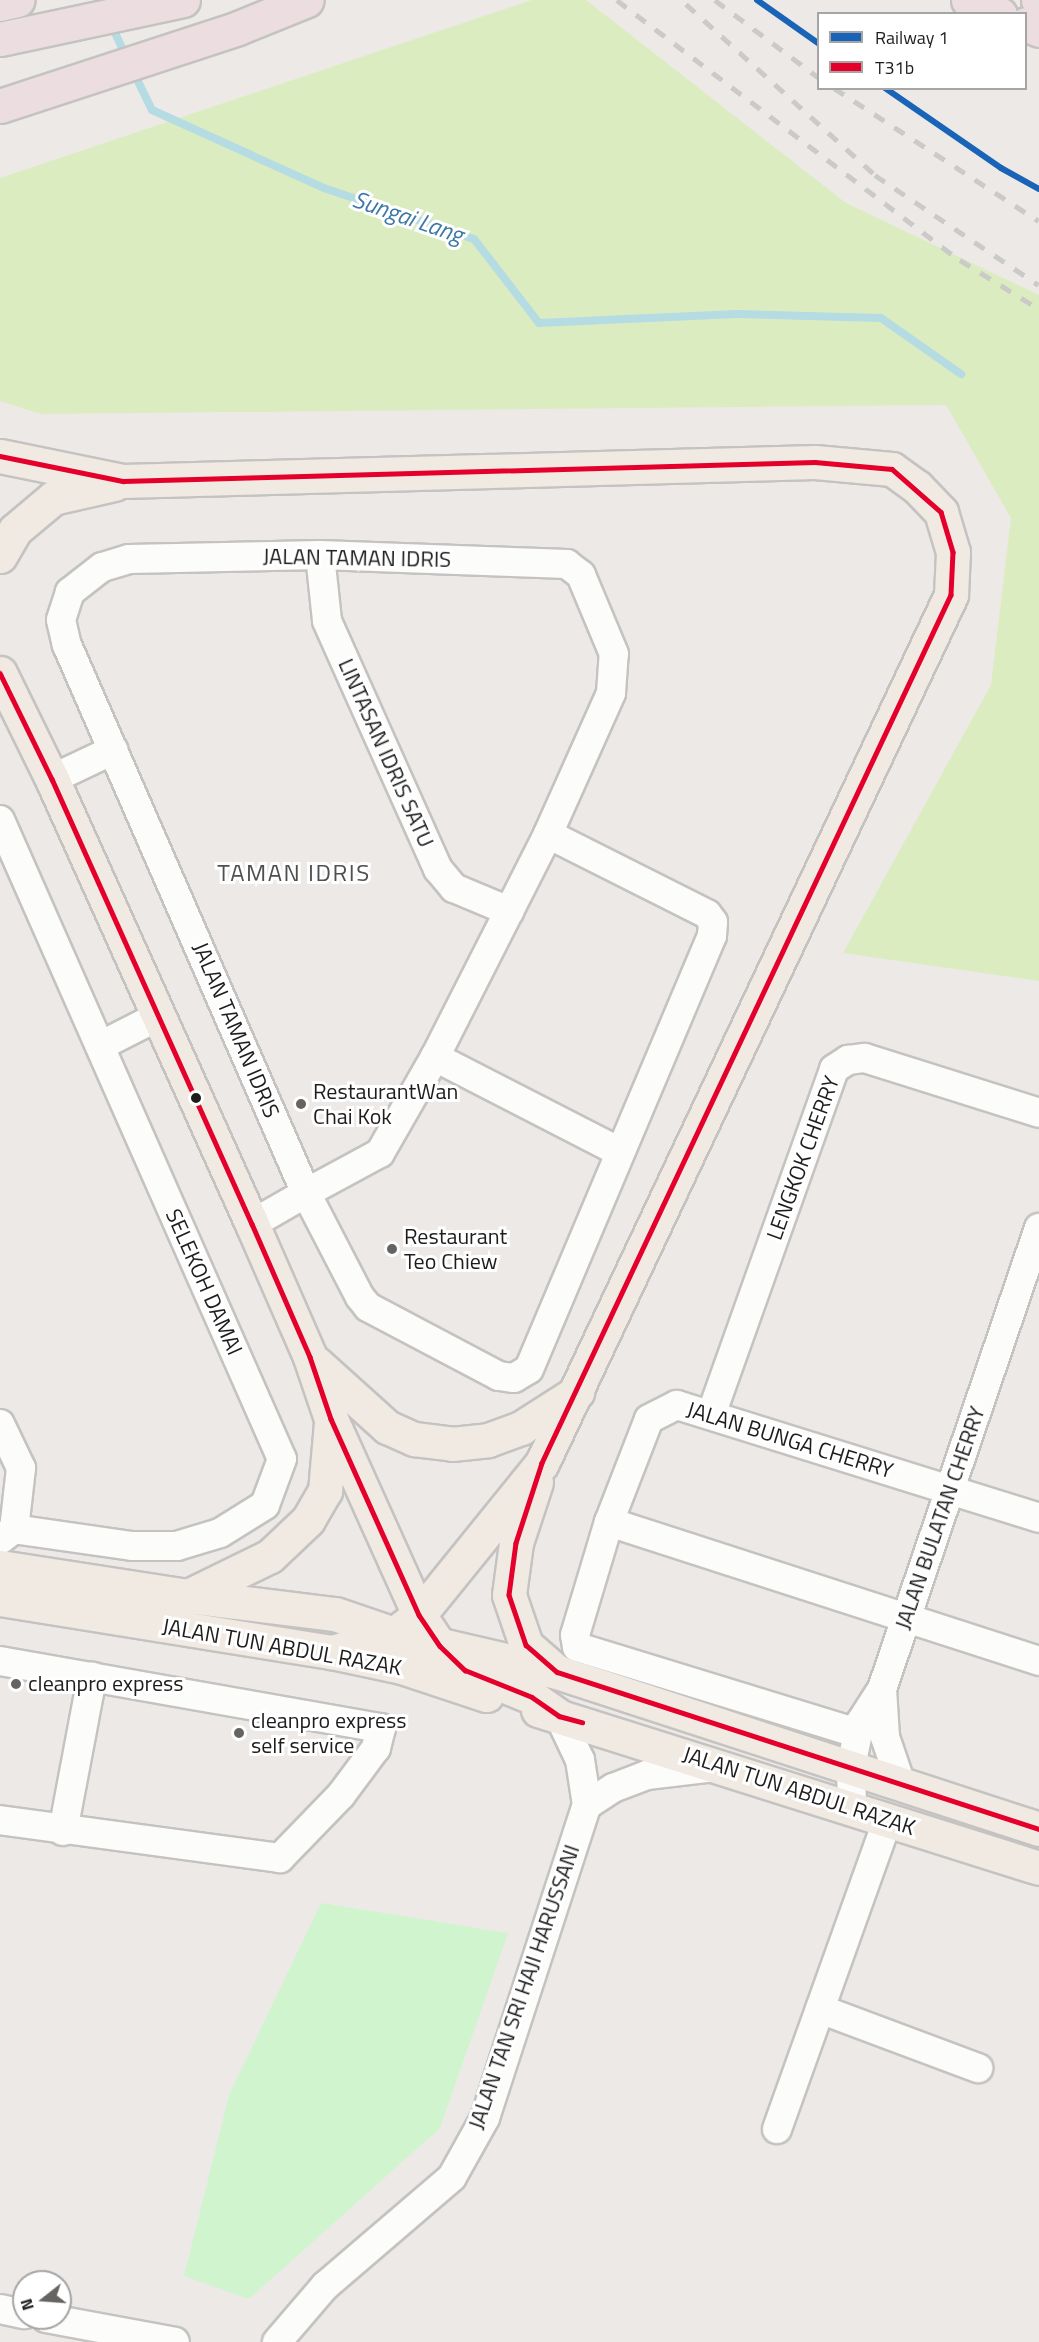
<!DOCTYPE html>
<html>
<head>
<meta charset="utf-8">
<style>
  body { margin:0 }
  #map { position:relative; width:1039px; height:2342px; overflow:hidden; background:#ece9e6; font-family:"Titillium Web",sans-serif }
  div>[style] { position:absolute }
  .grass>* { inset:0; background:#dcecc1 }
  .park>* { inset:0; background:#d0f5ce }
  .stream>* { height:8px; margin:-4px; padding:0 4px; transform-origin:4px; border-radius:4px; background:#b5dce3 }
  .roads { filter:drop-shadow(2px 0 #c4c3c2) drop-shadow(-2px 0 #c4c3c2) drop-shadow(0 2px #c4c3c2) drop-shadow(0 -2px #c4c3c2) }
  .minor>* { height:28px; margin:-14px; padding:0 14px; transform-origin:14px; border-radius:14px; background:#fcfcfb }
  .major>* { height:33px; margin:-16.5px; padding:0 16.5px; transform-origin:16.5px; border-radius:16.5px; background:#f1eae3 }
  .highway>* { height:33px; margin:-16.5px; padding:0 16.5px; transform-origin:16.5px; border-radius:16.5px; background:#ebdde0 }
  .rail>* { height:4.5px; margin-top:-2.25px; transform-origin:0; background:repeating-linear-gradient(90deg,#cacac9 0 12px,transparent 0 24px) }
  .bus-1>* { height:4.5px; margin:-2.25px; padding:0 2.25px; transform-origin:2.25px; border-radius:2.25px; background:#e4002b }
  .rail-1>* { height:6px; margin:-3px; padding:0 3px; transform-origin:3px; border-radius:3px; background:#1964b7 }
  .dots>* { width:16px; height:16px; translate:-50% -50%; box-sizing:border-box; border:3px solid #fff; border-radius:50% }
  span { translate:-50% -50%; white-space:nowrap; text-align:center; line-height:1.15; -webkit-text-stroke:6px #fff; paint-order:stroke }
  .street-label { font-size:22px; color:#1d1d1d }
  .poi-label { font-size:22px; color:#1d1d1d }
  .left { translate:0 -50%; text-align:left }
  .water-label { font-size:24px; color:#3c78a6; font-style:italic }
  .neighbourhood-label { font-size:24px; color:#505050; letter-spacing:1.5px }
  .legend { position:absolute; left:817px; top:12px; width:210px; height:78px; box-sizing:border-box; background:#fff; border:2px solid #a5a5a5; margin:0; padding:8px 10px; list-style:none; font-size:18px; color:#1d1d1d }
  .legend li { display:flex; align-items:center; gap:12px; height:30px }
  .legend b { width:30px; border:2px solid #a5a5a5 }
  .north { position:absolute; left:12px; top:2270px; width:60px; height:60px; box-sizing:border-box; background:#fff; border:2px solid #a5a5a5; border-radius:50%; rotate:253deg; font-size:16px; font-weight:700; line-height:24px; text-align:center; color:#1d1d1d }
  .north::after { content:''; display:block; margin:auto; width:21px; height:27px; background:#656463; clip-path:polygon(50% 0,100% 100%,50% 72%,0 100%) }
</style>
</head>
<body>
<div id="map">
  <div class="grass">
    <div style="clip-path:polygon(532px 0,586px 0,846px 203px,1039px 295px,1039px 981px,843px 953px,991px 685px,1011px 518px,946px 405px,41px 414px,0 401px,0 178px)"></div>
  </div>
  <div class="park">
    <div style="clip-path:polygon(321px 1903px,508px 1933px,440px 2128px,249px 2299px,184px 2276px,229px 2095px)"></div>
  </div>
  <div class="stream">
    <div style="left:110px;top:22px;width:38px;rotate:65deg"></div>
    <div style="left:133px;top:71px;width:43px;rotate:64deg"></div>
    <div style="left:152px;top:110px;width:189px;rotate:24.4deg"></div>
    <div style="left:324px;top:188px;width:158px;rotate:18.8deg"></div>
    <div style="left:474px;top:239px;width:106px;rotate:52.3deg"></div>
    <div style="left:539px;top:323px;width:198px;rotate:-2.6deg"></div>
    <div style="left:737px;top:314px;width:144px;rotate:1.6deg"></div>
    <div style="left:881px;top:318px;width:98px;rotate:35deg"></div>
  </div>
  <div class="roads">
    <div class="minor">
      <div style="left:320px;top:555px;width:66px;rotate:83.9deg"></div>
      <div style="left:327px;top:621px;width:272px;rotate:65.9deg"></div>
      <div style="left:438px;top:869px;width:25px;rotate:50deg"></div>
      <div style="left:454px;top:888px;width:60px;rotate:22.7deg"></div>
      <div style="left:52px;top:779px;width:68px;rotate:-25.4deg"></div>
      <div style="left:0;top:820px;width:698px;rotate:66.19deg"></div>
      <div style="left:282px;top:1459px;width:49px;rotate:110.3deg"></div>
      <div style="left:265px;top:1505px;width:53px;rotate:148.1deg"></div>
      <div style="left:220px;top:1533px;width:45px;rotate:163.2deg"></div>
      <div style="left:177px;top:1546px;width:45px;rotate:180deg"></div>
      <div style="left:132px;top:1546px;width:119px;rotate:-171.8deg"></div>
      <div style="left:100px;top:1046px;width:66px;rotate:-27deg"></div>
      <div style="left:435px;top:1057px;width:208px;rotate:27.2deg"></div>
      <div style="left:252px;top:1224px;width:62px;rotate:-29.9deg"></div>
      <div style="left:306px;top:1193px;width:84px;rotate:-28.4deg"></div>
      <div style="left:380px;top:1153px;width:111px;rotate:-60.2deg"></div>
      <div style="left:435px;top:1057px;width:250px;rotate:-63.1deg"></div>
      <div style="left:548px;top:834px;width:154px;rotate:-65.9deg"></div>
      <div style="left:611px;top:693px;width:39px;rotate:-86deg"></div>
      <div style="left:614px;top:654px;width:86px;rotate:-112.7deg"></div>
      <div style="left:581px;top:575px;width:18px;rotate:-142deg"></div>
      <div style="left:567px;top:564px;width:247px;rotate:-177.9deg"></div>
      <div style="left:320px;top:555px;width:191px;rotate:178.8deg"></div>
      <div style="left:129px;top:559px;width:28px;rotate:163deg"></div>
      <div style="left:102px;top:567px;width:41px;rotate:142deg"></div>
      <div style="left:70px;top:592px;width:29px;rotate:108deg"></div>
      <div style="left:61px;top:620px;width:26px;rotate:77deg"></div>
      <div style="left:67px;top:645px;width:598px;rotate:66.44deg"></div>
      <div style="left:306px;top:1193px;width:117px;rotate:62.6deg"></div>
      <div style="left:360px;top:1297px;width:13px;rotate:51deg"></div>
      <div style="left:368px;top:1307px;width:148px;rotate:27.8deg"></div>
      <div style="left:499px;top:1376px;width:15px;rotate:8deg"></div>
      <div style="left:514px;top:1378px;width:17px;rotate:-31deg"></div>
      <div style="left:529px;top:1369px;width:470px;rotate:-67.1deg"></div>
      <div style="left:712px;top:936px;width:14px;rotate:-86deg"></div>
      <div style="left:713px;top:922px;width:10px;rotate:-127deg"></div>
      <div style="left:707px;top:914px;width:178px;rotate:-153.3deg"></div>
      <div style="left:711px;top:1415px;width:367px;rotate:-70.4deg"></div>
      <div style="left:834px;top:1069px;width:17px;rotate:-33deg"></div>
      <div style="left:848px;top:1060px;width:17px;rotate:-7deg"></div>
      <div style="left:865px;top:1058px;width:182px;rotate:17.5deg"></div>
      <div style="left:0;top:1424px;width:49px;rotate:64.5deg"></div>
      <div style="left:21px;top:1468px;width:61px;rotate:96.5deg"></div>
      <div style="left:14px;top:1529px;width:18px;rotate:142deg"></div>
      <div style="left:609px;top:1522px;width:452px;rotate:17.9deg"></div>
      <div style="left:0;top:1661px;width:387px;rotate:10deg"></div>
      <div style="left:381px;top:1728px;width:21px;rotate:104deg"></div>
      <div style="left:376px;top:1748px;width:59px;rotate:126.7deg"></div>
      <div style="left:341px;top:1795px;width:88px;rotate:134.1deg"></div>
      <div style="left:280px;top:1858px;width:283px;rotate:-172.3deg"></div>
      <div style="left:882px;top:1689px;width:48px;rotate:86.4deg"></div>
      <div style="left:885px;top:1737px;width:50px;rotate:71.2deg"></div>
      <div style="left:857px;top:1733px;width:293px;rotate:-162.9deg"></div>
      <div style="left:577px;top:1647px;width:12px;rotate:-99deg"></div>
      <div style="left:575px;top:1635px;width:118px;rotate:-73.3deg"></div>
      <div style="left:609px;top:1522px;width:110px;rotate:-68.8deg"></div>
      <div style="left:649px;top:1419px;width:31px;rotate:-27deg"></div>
      <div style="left:677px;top:1405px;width:379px;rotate:17.3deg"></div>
      <div style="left:587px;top:1805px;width:31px;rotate:-33deg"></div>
      <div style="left:613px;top:1788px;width:36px;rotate:-21deg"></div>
      <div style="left:647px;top:1775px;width:68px;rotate:-6.7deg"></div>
      <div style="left:852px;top:1808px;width:41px;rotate:-91.4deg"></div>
      <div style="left:851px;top:1767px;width:45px;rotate:-78.4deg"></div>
      <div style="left:860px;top:1723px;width:40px;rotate:-57.1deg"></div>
      <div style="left:882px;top:1689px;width:487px;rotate:-71.2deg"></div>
      <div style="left:63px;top:1831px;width:157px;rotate:-79.3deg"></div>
      <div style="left:820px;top:2009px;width:169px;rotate:20.5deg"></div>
      <div style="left:777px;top:2129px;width:329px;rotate:-70.3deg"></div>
      <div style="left:0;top:2309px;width:25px;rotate:12deg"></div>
      <div style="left:46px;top:2318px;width:131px;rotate:10.5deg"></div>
      <div style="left:277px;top:2342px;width:74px;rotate:-49.4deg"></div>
      <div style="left:325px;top:2286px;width:167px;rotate:-40.6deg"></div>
      <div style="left:452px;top:2177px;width:68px;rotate:-60.8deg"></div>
      <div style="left:485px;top:2118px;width:329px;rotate:-72deg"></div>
      <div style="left:587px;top:1805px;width:46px;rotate:-98.8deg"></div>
      <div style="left:580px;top:1760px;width:49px;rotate:-115.5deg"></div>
    </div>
    <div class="major">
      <div style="left:0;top:456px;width:126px;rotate:11.5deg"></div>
      <div style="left:123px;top:481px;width:692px;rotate:-1.57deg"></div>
      <div style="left:815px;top:462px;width:77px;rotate:5.2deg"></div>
      <div style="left:892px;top:469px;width:31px;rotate:36deg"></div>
      <div style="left:917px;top:487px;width:35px;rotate:46deg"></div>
      <div style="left:941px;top:512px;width:42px;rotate:73.3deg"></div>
      <div style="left:953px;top:552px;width:43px;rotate:92.7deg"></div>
      <div style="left:951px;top:595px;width:960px;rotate:115.23deg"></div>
      <div style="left:542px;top:1463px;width:196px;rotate:129deg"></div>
      <div style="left:419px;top:1615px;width:31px;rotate:143deg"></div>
      <div style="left:394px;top:1634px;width:65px;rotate:163.8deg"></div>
      <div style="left:0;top:556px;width:30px;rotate:-60deg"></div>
      <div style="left:15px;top:530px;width:50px;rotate:-40.1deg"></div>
      <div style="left:53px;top:498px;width:63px;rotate:-12.9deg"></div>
      <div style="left:0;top:673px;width:118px;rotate:63.9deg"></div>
      <div style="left:52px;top:779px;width:488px;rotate:65.8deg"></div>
      <div style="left:252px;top:1224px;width:145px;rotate:66.4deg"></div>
      <div style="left:310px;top:1357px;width:65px;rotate:71.3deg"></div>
      <div style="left:331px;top:1419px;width:215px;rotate:65.8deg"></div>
      <div style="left:419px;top:1615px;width:37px;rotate:56deg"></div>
      <div style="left:440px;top:1646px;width:35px;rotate:44deg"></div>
      <div style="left:465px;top:1670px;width:72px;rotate:21.9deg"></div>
      <div style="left:532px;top:1697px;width:33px;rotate:35deg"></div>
      <div style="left:316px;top:1363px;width:96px;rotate:42deg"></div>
      <div style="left:387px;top:1427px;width:30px;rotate:24deg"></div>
      <div style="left:414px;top:1439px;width:38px;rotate:7deg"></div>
      <div style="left:452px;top:1444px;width:36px;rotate:-6deg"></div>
      <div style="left:488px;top:1440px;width:35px;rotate:-20deg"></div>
      <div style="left:521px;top:1428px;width:67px;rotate:-32.7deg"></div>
      <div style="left:536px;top:1482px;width:64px;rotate:108.2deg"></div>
      <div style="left:516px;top:1543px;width:52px;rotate:97.7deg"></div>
      <div style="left:509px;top:1595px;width:53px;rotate:71.2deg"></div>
      <div style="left:526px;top:1645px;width:40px;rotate:41deg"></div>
      <div style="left:0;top:1567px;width:190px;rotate:8.8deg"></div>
      <div style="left:188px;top:1596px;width:148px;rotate:7deg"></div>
      <div style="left:335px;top:1614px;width:62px;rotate:18.7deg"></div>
      <div style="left:394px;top:1634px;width:167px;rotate:13.1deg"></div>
      <div style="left:557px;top:1672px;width:507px;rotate:18.04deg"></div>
      <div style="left:188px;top:1596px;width:91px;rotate:-26deg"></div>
      <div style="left:270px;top:1556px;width:52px;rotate:-43.5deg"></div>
      <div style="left:308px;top:1520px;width:34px;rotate:-60deg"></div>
      <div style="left:325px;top:1491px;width:69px;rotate:-85deg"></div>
      <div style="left:0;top:1599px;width:336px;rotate:9.1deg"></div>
      <div style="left:332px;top:1652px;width:72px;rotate:12.1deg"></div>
      <div style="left:402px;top:1667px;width:89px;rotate:18.4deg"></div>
      <div style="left:538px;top:1710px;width:525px;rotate:17.5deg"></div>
    </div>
    <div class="highway">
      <div style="left:968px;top:0;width:35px;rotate:24deg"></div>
      <div style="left:1038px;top:0;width:1px"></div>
      <div style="left:0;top:4px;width:18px;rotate:-13deg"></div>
      <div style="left:1026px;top:24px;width:14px;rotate:25deg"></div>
      <div style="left:0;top:39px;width:187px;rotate:-12deg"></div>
      <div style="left:0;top:106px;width:250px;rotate:-18.1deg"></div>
      <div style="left:238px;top:28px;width:74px;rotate:-22.1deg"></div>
    </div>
  </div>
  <div class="rail">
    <div style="left:617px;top:0;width:430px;rotate:37.2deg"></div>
    <div style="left:960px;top:260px;width:93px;rotate:31.8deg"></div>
    <div style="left:715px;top:0;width:129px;rotate:36.8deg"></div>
    <div style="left:686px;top:4px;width:255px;rotate:42.1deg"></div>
    <div style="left:875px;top:175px;width:197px;rotate:33.9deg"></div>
    <div style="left:834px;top:88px;width:244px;rotate:33deg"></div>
  </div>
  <div class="bus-1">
    <div style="left:0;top:456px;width:126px;rotate:11.5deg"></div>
    <div style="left:123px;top:481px;width:692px;rotate:-1.57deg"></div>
    <div style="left:815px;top:462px;width:77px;rotate:5.2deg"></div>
    <div style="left:892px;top:469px;width:65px;rotate:41.3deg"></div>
    <div style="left:941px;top:512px;width:42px;rotate:73.3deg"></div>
    <div style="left:953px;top:552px;width:43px;rotate:92.7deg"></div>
    <div style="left:951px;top:595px;width:960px;rotate:115.23deg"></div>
    <div style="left:542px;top:1463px;width:84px;rotate:108deg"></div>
    <div style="left:516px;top:1543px;width:52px;rotate:97.7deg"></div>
    <div style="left:509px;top:1595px;width:53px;rotate:71.2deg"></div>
    <div style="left:526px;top:1645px;width:41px;rotate:41.1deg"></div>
    <div style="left:557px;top:1672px;width:507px;rotate:18.04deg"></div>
    <div style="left:0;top:673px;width:118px;rotate:63.9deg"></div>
    <div style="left:52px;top:779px;width:488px;rotate:65.8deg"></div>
    <div style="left:252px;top:1224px;width:145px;rotate:66.4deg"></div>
    <div style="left:310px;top:1357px;width:65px;rotate:71.3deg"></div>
    <div style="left:331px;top:1419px;width:215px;rotate:65.8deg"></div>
    <div style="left:419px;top:1615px;width:37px;rotate:56deg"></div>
    <div style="left:440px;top:1646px;width:35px;rotate:44deg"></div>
    <div style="left:465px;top:1670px;width:72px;rotate:21.9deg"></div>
    <div style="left:532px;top:1697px;width:33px;rotate:35deg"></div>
    <div style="left:559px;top:1716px;width:24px;rotate:15deg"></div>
  </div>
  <div class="rail-1">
    <div style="left:757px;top:0;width:75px;rotate:35.2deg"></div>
    <div style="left:885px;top:88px;width:141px;rotate:34.6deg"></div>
    <div style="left:1001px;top:168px;width:43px;rotate:28.9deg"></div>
  </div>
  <div class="dots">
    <div style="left:196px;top:1098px;background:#1d1d1d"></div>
    <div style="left:301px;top:1104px;background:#656463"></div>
    <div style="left:392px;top:1249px;background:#656463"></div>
    <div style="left:16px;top:1684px;background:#656463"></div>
    <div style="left:239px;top:1733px;background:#656463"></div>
  </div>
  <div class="street-label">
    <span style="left:357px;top:558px;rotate:1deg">JALAN TAMAN IDRIS</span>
    <span style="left:386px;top:753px;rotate:66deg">LINTASAN IDRIS SATU</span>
    <span style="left:236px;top:1030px;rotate:67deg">JALAN TAMAN IDRIS</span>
    <span style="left:803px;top:1158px;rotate:-70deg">LENGKOK CHERRY</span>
    <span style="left:204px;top:1282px;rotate:66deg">SELEKOH DAMAI</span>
    <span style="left:790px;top:1440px;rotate:17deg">JALAN BUNGA CHERRY</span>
    <span style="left:940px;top:1518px;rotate:-71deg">JALAN BULATAN CHERRY</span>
    <span style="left:282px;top:1647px;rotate:10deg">JALAN TUN ABDUL RAZAK</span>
    <span style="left:799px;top:1791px;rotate:18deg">JALAN TUN ABDUL RAZAK</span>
    <span style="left:524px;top:1987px;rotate:-71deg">JALAN TAN SRI HAJI HARUSSANI</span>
  </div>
  <div class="poi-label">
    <span class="left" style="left:313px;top:1104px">RestaurantWan<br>Chai Kok</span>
    <span class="left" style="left:404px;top:1249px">Restaurant<br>Teo Chiew</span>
    <span class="left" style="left:28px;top:1684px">cleanpro express</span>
    <span class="left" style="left:251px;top:1733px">cleanpro express<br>self service</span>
  </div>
  <div class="water-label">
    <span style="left:408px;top:217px;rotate:19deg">Sungai Lang</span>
  </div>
  <div class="neighbourhood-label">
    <span style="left:294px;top:873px">TAMAN IDRIS</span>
  </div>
  <ul class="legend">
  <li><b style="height:8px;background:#1964b7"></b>Railway 1</li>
  <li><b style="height:8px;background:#e4002b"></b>T31b</li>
  </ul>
  <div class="north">N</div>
</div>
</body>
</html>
